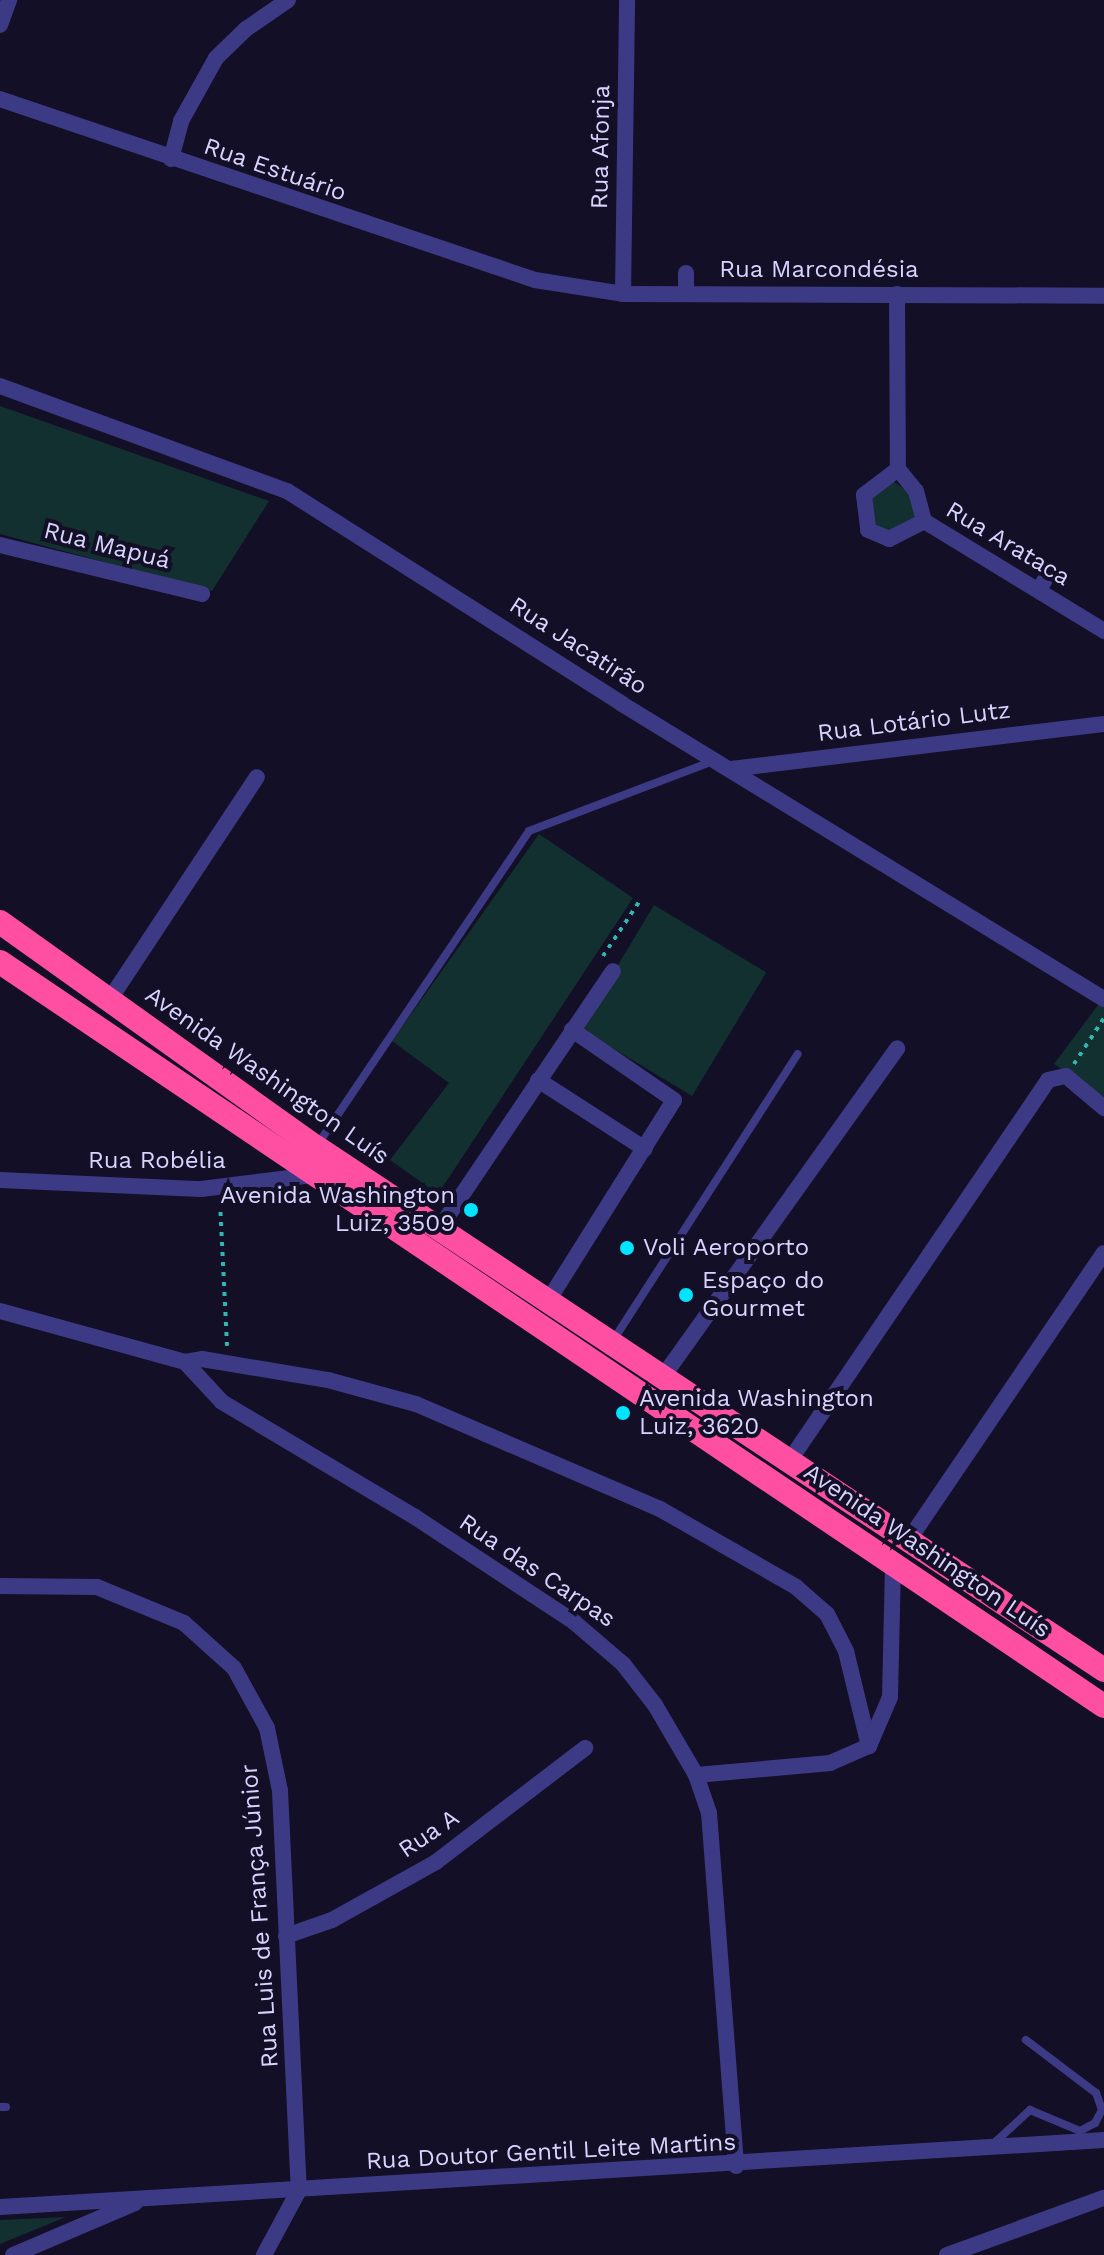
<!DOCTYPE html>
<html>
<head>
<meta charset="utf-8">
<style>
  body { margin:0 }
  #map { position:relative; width:1104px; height:2255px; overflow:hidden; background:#130f26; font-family:"Work Sans",sans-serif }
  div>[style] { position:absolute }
  .green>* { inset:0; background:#12302f; transform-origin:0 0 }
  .path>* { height:4px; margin-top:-2px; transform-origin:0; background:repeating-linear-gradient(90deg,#2fb8b0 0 4px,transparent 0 10px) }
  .lane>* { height:8px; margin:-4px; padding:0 4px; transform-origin:4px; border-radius:4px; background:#3d3a85 }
  .street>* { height:16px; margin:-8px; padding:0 8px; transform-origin:8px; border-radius:8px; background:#3d3a85 }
  .highway>* { height:24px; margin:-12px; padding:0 12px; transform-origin:12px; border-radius:12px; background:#ff4fa3 }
  .dots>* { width:22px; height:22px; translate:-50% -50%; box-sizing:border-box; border:4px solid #130f26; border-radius:50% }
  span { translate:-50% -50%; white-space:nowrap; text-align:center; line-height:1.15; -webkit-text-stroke:8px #130f26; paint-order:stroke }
  .street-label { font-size:24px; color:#d9d4ff }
  .poi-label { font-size:24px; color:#d9d4ff }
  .right { translate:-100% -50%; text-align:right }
  .left { translate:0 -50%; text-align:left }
</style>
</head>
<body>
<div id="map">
  <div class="green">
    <div style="clip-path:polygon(0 406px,269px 501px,212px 591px,0 534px)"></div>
    <div style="clip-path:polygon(894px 482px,914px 495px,915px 520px,895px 533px,872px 524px,871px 493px)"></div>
    <div style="clip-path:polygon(539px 834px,633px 898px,438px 1194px,390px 1160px,449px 1083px,392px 1041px)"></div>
    <div style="left:654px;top:905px;width:131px;height:144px;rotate:31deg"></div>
    <div style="clip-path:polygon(1101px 1001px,1104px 1003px,1104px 1100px,1054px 1064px)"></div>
    <div style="clip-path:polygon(66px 2217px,0 2244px,0 2220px)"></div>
  </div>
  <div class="path">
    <div style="left:603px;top:956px;width:65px;rotate:-56.3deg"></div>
    <div style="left:1074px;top:1064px;width:55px;rotate:-56.9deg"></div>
    <div style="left:220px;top:1202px;width:144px;rotate:87.2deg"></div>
  </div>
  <div class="lane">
    <div style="left:318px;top:1144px;width:377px;rotate:-56deg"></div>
    <div style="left:529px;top:831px;width:197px;rotate:-20.8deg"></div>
    <div style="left:614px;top:1339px;width:339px;rotate:-57.2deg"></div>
    <div style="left:0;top:2107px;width:6px"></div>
    <div style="left:992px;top:2145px;width:52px;rotate:-42.6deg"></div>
    <div style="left:1030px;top:2110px;width:54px;rotate:22.8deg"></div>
    <div style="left:1080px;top:2131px;width:17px;rotate:-28deg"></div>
    <div style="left:1095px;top:2123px;width:15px;rotate:-62deg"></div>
    <div style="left:1102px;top:2110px;width:18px;rotate:-109deg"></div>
    <div style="left:1096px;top:2093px;width:88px;rotate:-142.9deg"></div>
  </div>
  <div class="street">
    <div style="left:0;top:25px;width:27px;rotate:-70deg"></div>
    <div style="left:0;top:99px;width:565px;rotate:18.69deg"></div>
    <div style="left:535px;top:280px;width:89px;rotate:9deg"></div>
    <div style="left:623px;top:294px;width:481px;rotate:0.2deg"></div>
    <div style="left:171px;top:159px;width:39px;rotate:-75deg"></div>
    <div style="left:181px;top:121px;width:72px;rotate:-60.9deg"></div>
    <div style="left:216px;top:58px;width:42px;rotate:-44deg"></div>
    <div style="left:246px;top:29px;width:51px;rotate:-34.6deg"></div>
    <div style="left:686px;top:273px;width:21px;rotate:90deg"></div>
    <div style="left:623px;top:294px;width:294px;rotate:-89.2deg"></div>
    <div style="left:897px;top:294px;width:175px;rotate:89.7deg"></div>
    <div style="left:0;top:386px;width:306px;rotate:20.1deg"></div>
    <div style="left:287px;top:491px;width:397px;rotate:32.4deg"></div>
    <div style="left:622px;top:704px;width:565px;rotate:31.47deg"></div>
    <div style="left:898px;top:469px;width:28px;rotate:51deg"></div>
    <div style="left:916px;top:491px;width:31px;rotate:75deg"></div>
    <div style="left:924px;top:521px;width:211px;rotate:31.4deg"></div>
    <div style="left:898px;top:469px;width:43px;rotate:142.6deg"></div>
    <div style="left:864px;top:495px;width:35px;rotate:83deg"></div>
    <div style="left:868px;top:530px;width:23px;rotate:23deg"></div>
    <div style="left:889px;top:539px;width:39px;rotate:-27deg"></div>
    <div style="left:0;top:545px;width:208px;rotate:13.6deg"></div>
    <div style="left:1039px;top:590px;width:20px;rotate:-60deg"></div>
    <div style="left:731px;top:769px;width:376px;rotate:-6.9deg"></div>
    <div style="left:110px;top:999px;width:266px;rotate:-56.5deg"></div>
    <div style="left:538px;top:1080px;width:127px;rotate:32.8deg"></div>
    <div style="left:0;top:1180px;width:201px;rotate:2.6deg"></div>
    <div style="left:201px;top:1189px;width:114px;rotate:-7.1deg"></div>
    <div style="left:439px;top:1229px;width:311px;rotate:-56deg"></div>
    <div style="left:548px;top:1301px;width:237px;rotate:-57.9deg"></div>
    <div style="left:674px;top:1100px;width:124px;rotate:-145.5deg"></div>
    <div style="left:0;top:1311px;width:192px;rotate:15.4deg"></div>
    <div style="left:185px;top:1362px;width:17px;rotate:-10deg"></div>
    <div style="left:202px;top:1359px;width:128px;rotate:9.5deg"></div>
    <div style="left:328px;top:1380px;width:91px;rotate:15.3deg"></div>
    <div style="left:416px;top:1404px;width:266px;rotate:23.3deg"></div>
    <div style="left:660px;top:1509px;width:157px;rotate:29.8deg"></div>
    <div style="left:796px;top:1587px;width:41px;rotate:41.1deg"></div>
    <div style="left:827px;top:1614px;width:42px;rotate:62.8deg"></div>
    <div style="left:846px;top:1651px;width:98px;rotate:76.4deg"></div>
    <div style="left:185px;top:1362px;width:54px;rotate:47.2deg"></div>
    <div style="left:222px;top:1402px;width:225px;rotate:30.8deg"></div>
    <div style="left:415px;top:1517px;width:191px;rotate:33.4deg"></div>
    <div style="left:574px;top:1622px;width:65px;rotate:40.6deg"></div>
    <div style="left:623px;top:1664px;width:52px;rotate:52deg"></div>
    <div style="left:655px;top:1705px;width:81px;rotate:59.6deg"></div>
    <div style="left:696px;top:1775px;width:40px;rotate:71.1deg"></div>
    <div style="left:709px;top:1813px;width:354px;rotate:85.6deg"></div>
    <div style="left:662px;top:1378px;width:405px;rotate:-54.5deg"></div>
    <div style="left:788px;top:1463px;width:463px;rotate:-55.8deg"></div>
    <div style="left:1048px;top:1080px;width:18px;rotate:-13deg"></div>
    <div style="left:1066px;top:1076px;width:50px;rotate:40.1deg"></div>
    <div style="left:908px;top:1541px;width:348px;rotate:-55.8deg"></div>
    <div style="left:0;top:1586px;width:97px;rotate:0.6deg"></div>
    <div style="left:97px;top:1587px;width:94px;rotate:22.5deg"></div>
    <div style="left:184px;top:1623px;width:67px;rotate:42deg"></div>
    <div style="left:234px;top:1668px;width:68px;rotate:61.2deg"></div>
    <div style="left:267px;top:1728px;width:64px;rotate:78.3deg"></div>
    <div style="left:280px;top:1791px;width:399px;rotate:87.3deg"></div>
    <div style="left:696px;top:1775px;width:135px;rotate:-5.1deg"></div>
    <div style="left:830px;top:1763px;width:43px;rotate:-23.6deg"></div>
    <div style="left:869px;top:1746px;width:53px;rotate:-66.8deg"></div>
    <div style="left:890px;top:1697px;width:136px;rotate:-88.7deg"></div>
    <div style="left:286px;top:1936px;width:49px;rotate:-19.2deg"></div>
    <div style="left:332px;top:1920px;width:119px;rotate:-29.1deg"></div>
    <div style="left:436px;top:1862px;width:188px;rotate:-37.4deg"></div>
    <div style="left:0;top:2207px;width:1106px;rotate:-3.47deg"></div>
    <div style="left:13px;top:2255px;width:133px;rotate:-23.1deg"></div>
    <div style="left:264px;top:2255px;width:74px;rotate:-61.7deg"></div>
    <div style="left:947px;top:2255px;width:167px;rotate:-20deg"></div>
  </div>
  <div class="highway">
    <div style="left:0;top:922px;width:388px;rotate:35.5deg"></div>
    <div style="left:316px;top:1147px;width:946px;rotate:33.57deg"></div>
    <div style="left:0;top:962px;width:1331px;rotate:33.98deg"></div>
  </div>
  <div class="dots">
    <div style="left:471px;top:1210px;background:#00e5ff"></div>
    <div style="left:627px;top:1248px;background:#00e5ff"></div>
    <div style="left:686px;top:1295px;background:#00e5ff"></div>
    <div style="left:623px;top:1413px;background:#00e5ff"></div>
  </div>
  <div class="street-label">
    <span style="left:601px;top:147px;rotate:-89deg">Rua Afonja</span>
    <span style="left:275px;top:170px;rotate:19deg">Rua Estuário</span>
    <span style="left:819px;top:270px">Rua Marcondésia</span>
    <span style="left:1008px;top:544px;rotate:31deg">Rua Arataca</span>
    <span style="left:107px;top:546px;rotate:14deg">Rua Mapuá</span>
    <span style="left:578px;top:646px;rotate:33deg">Rua Jacatirão</span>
    <span style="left:914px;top:722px;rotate:-7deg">Rua Lotário Lutz</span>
    <span style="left:267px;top:1076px;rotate:35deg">Avenida Washington Luís</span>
    <span style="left:157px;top:1161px">Rua Robélia</span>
    <span style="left:927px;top:1551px;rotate:34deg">Avenida Washington Luís</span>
    <span style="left:537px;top:1571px;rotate:34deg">Rua das Carpas</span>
    <span style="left:429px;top:1834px;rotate:-34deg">Rua A</span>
    <span style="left:260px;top:1916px;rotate:-94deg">Rua Luis de França Júnior</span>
    <span style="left:551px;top:2152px;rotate:-3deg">Rua Doutor Gentil Leite Martins</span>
  </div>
  <div class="poi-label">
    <span class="right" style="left:455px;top:1210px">Avenida Washington<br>Luiz, 3509</span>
    <span class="left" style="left:643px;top:1248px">Voli Aeroporto</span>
    <span class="left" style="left:702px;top:1295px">Espaço do<br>Gourmet</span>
    <span class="left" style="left:639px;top:1413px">Avenida Washington<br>Luiz, 3620</span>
  </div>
</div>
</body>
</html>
